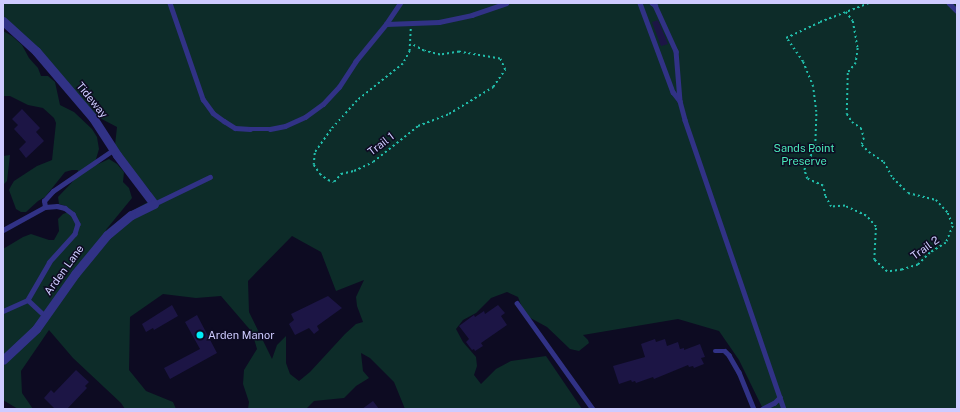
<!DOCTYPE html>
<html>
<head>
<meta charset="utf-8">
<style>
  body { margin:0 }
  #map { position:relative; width:960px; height:412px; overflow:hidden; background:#0d0b22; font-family:"Public Sans",sans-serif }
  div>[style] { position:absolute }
  .green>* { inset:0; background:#0d2c29 }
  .building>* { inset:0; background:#1c1545 }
  .path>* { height:1.5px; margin-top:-0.75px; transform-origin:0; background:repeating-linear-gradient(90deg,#21beab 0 2px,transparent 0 5px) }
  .service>* { height:4.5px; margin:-2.25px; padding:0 2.25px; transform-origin:2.25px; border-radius:2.25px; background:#313286 }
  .minor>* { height:9px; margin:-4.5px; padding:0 4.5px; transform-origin:4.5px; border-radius:4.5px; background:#313286 }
  .dots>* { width:11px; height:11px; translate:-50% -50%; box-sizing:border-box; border:2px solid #0d0b22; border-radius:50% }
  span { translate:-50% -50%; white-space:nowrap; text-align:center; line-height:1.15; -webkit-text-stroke:3px #0d0b22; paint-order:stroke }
  .street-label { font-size:11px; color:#cecbff }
  .park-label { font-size:11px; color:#4bebba }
  .poi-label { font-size:11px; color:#cecbff }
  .left { translate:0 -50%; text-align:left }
  .frame { position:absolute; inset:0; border:4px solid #cecbff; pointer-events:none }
</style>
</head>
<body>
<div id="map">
  <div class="green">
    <div style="clip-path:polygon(evenodd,3px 3px,957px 3px,957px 409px,763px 409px,739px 360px,719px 331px,678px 319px,583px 335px,588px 340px,589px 343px,579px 351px,570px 349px,547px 327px,525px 315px,518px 297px,507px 292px,491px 298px,476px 313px,463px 320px,456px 329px,463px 342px,476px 357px,477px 366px,474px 375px,481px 384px,496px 369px,511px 361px,546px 356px,582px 409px,405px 409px,394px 382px,370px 358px,361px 353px,363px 371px,369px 378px,356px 386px,344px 398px,314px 401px,306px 409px,248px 409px,249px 402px,243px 384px,244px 370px,257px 349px,252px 332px,221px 296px,196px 298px,163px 294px,130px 317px,129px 370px,146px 391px,173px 402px,176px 409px,125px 409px,121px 403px,73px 358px,49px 330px,21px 371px,22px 393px,33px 409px,18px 409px,3px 400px,3px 249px,23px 237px,31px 234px,49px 240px,54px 240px,59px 231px,58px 219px,63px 214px,71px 211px,66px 206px,59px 204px,58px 197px,76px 178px,78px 170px,72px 170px,65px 172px,45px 197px,38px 201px,26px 212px,21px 212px,16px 209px,9px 190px,11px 186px,14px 181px,37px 166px,52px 160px,56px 123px,54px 118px,43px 108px,28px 105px,10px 96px,3px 96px,3px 31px,12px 36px,22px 45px,29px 58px,38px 68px,41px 76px,48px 76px,55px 82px,60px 105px,74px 112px,92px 129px,97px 137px,99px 149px,94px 166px,109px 159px,117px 164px,124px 172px,123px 182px,129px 188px,132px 198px,105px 231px,130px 212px,148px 202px,151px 192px,125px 161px,115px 145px,117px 127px,96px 116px,3px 22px,3px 3px,292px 236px,321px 252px,336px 291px,364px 280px,356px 297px,357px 306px,363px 322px,356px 324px,345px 334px,310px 372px,299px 381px,290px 374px,286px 363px,286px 336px,277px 345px,272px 359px,249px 312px,248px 281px,292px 236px)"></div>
    <div style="clip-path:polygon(10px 155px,7px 181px,3px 185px,3px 156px)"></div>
  </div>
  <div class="building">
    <div style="clip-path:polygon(658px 20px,668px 44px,661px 46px,652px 22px)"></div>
    <div style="clip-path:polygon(22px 109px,40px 128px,36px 132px,44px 141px,26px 158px,19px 149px,26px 142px,14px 129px,18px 125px,12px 119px)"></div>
    <div style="clip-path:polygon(328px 296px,342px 308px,317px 326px,319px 330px,314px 334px,309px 328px,295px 335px,289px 324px,294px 320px,291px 314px)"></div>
    <div style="clip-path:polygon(172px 305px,178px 316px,154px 330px,153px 328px,146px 332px,142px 324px)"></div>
    <div style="clip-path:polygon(498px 305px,505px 313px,501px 316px,507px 325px,481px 343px,483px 346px,475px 351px,474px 349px,472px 350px,466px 342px,469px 339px,459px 326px,474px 315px,475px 317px,484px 311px,485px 314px)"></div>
    <div style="clip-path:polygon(197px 315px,217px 353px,170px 379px,164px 368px,200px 349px,185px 322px)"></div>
    <div style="clip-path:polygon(655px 339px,656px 342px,665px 339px,667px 346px,678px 342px,680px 349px,684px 348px,684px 350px,700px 344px,705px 357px,701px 358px,704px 364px,694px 368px,693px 366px,689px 367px,688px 365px,654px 379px,653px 377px,636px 383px,635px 381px,632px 382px,631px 380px,619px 384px,613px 366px,645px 357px,641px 344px)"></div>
    <div style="clip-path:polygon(76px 370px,89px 382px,85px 386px,87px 388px,67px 409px,55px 409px,44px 398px,51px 390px,54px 393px)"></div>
    <div style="clip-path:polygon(373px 401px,379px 409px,362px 409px)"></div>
  </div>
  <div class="path">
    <div style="left:846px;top:12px;width:11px;rotate:52deg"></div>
    <div style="left:853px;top:21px;width:27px;rotate:80deg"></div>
    <div style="left:858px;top:48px;width:15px;rotate:98deg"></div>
    <div style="left:856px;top:63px;width:13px;rotate:129deg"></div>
    <div style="left:848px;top:73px;width:41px;rotate:91.4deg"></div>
    <div style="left:847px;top:114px;width:9px;rotate:58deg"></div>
    <div style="left:852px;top:122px;width:11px;rotate:34deg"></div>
    <div style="left:861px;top:128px;width:10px;rotate:73deg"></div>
    <div style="left:864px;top:138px;width:7px;rotate:106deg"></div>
    <div style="left:862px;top:145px;width:10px;rotate:45deg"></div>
    <div style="left:869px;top:152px;width:18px;rotate:34deg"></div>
    <div style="left:884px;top:162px;width:18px;rotate:61deg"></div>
    <div style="left:893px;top:178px;width:21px;rotate:45deg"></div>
    <div style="left:908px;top:193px;width:29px;rotate:14deg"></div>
    <div style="left:936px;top:200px;width:18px;rotate:47deg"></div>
    <div style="left:948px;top:213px;width:14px;rotate:69deg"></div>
    <div style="left:953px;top:226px;width:18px;rotate:112deg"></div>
    <div style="left:946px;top:243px;width:19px;rotate:148deg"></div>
    <div style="left:930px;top:253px;width:17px;rotate:135deg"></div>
    <div style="left:918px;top:265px;width:17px;rotate:163deg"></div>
    <div style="left:902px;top:270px;width:15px;rotate:172deg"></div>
    <div style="left:887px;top:272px;width:18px;rotate:-137deg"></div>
    <div style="left:874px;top:260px;width:33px;rotate:-87deg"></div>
    <div style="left:876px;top:227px;width:15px;rotate:-132deg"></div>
    <div style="left:866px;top:216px;width:23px;rotate:-155deg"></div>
    <div style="left:845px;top:206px;width:14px;rotate:176deg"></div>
    <div style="left:831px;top:207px;width:13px;rotate:-119deg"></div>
    <div style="left:825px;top:196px;width:10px;rotate:-101deg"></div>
    <div style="left:823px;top:186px;width:17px;rotate:-156deg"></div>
    <div style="left:807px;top:179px;width:9px;rotate:-108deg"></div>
    <div style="left:804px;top:170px;width:26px;rotate:-65deg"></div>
    <div style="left:815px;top:146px;width:34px;rotate:-88deg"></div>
    <div style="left:816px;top:112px;width:25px;rotate:-97deg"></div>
    <div style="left:813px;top:87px;width:27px;rotate:-112deg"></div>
    <div style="left:803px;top:62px;width:29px;rotate:-125deg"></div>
    <div style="left:786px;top:38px;width:38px;rotate:-25deg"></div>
    <div style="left:820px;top:22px;width:53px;rotate:-21.2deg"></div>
    <div style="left:411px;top:29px;width:22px;rotate:93deg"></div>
    <div style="left:410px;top:51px;width:15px;rotate:118deg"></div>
    <div style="left:403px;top:64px;width:59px;rotate:141.2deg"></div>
    <div style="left:357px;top:101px;width:39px;rotate:132deg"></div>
    <div style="left:331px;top:130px;width:28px;rotate:125deg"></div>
    <div style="left:315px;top:153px;width:12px;rotate:95deg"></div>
    <div style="left:314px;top:165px;width:11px;rotate:56deg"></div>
    <div style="left:320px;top:174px;width:10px;rotate:37deg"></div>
    <div style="left:328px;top:180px;width:6px;rotate:18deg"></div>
    <div style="left:334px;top:182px;width:11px;rotate:-49deg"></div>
    <div style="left:341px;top:174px;width:13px;rotate:-13deg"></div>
    <div style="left:354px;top:171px;width:21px;rotate:-25deg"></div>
    <div style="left:373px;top:162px;width:58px;rotate:-38.7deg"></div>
    <div style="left:418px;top:126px;width:33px;rotate:-21deg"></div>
    <div style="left:449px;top:114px;width:52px;rotate:-31.5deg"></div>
    <div style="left:493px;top:87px;width:21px;rotate:-55deg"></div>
    <div style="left:505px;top:70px;width:12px;rotate:-114deg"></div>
    <div style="left:500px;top:59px;width:42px;rotate:-170.3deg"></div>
    <div style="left:459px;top:52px;width:19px;rotate:171deg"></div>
    <div style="left:440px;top:55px;width:16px;rotate:-166deg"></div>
    <div style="left:424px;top:51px;width:15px;rotate:-152deg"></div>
  </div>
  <div class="service">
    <div style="left:170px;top:3px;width:102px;rotate:71deg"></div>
    <div style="left:203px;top:99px;width:17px;rotate:54deg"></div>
    <div style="left:213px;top:113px;width:14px;rotate:36deg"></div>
    <div style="left:224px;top:121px;width:13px;rotate:32deg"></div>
    <div style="left:235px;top:128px;width:15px;rotate:4deg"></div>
    <div style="left:250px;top:129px;width:20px"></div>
    <div style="left:270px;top:129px;width:15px;rotate:-11deg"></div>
    <div style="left:285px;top:126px;width:22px;rotate:-24deg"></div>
    <div style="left:305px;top:117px;width:22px;rotate:-36deg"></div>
    <div style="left:323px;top:104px;width:23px;rotate:-47deg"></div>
    <div style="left:339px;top:87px;width:30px;rotate:-57deg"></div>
    <div style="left:355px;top:62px;width:49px;rotate:-50.8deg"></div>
    <div style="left:386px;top:24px;width:25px;rotate:-56deg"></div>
    <div style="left:640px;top:3px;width:95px;rotate:69.7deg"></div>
    <div style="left:673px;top:92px;width:11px;rotate:52deg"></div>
    <div style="left:652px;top:3px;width:4px;rotate:34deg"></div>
    <div style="left:655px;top:5px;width:51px;rotate:65.5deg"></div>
    <div style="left:676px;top:51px;width:50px;rotate:85.4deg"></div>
    <div style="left:680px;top:101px;width:20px;rotate:75deg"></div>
    <div style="left:685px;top:120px;width:305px;rotate:71.1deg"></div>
    <div style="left:949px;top:3px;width:11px;rotate:45deg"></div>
    <div style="left:386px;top:24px;width:53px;rotate:-2.2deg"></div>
    <div style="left:439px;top:22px;width:34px;rotate:-12deg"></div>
    <div style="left:472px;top:15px;width:36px;rotate:-19deg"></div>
    <div style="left:154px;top:204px;width:62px;rotate:-25.7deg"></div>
    <div style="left:45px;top:207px;width:6px;rotate:-99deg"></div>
    <div style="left:44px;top:201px;width:13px;rotate:-48deg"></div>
    <div style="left:53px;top:191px;width:73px;rotate:-34.3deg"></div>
    <div style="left:3px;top:230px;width:48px;rotate:-28.7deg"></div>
    <div style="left:45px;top:207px;width:12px;rotate:-5deg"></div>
    <div style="left:57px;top:206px;width:8px;rotate:14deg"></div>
    <div style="left:65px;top:208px;width:10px;rotate:37deg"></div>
    <div style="left:73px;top:214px;width:11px;rotate:63deg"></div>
    <div style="left:78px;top:224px;width:10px;rotate:107deg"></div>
    <div style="left:75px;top:234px;width:38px;rotate:132deg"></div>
    <div style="left:50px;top:262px;width:44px;rotate:120.1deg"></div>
    <div style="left:517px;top:303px;width:130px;rotate:54.4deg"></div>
    <div style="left:3px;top:311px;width:27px;rotate:-24deg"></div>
    <div style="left:28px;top:300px;width:23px;rotate:43deg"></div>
    <div style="left:715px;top:351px;width:10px"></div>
    <div style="left:725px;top:351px;width:6px;rotate:45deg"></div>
    <div style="left:729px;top:355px;width:20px;rotate:60deg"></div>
    <div style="left:739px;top:372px;width:40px;rotate:68deg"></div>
    <div style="left:762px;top:409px;width:13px;rotate:-27deg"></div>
    <div style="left:774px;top:403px;width:8px;rotate:-45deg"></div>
  </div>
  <div class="minor">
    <div style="left:3px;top:21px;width:45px;rotate:42.3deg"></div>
    <div style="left:36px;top:51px;width:88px;rotate:49.6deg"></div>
    <div style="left:93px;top:118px;width:44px;rotate:57deg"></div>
    <div style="left:117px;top:155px;width:61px;rotate:52.9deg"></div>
    <div style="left:154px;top:204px;width:25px;rotate:154deg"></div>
    <div style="left:131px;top:215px;width:31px;rotate:140deg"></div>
    <div style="left:107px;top:235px;width:50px;rotate:129.4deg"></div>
    <div style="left:75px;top:274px;width:67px;rotate:125.3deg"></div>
    <div style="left:36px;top:329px;width:45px;rotate:136.8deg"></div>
  </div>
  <div class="dots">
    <div style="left:200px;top:335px;background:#00ecf6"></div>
  </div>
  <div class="street-label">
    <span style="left:92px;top:100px;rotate:51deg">Tideway</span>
    <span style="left:381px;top:144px;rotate:-38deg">Trail 1</span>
    <span style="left:925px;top:248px;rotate:-36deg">Trail 2</span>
    <span style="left:64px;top:270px;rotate:-54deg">Arden Lane</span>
  </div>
  <div class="park-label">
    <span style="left:804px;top:155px">Sands Point<br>Preserve</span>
  </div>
  <div class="poi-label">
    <span class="left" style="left:208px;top:335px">Arden Manor</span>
  </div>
  <div class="frame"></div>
</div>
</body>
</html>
